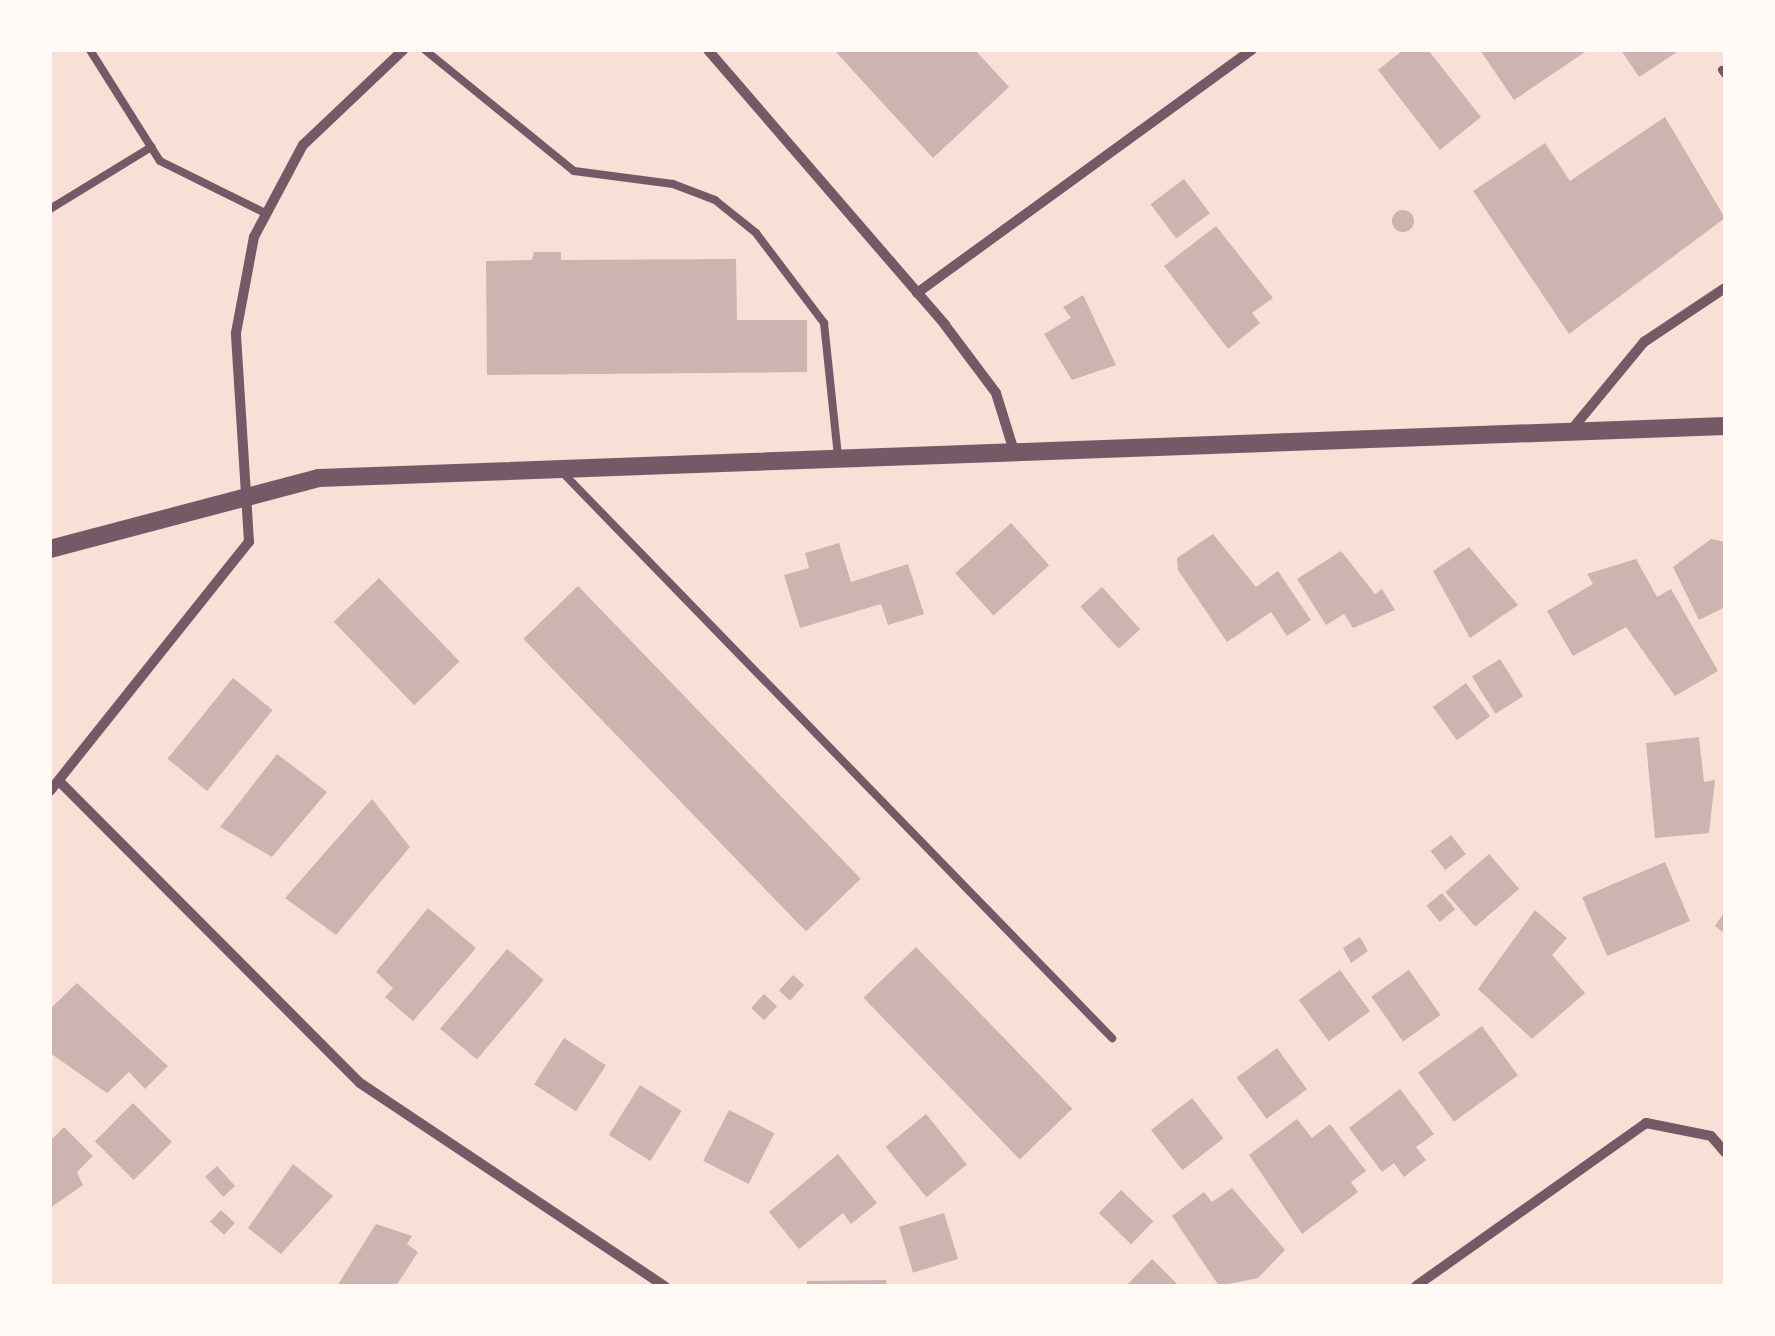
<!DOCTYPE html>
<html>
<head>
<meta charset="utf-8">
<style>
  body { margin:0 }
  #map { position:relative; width:1775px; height:1336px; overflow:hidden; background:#f7e1d7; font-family:"Asap Condensed",sans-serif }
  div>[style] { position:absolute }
  .building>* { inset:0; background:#ccb4b1; transform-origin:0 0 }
  .round { border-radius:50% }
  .service>* { height:8px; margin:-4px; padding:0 4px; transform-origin:4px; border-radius:4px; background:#755966 }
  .minor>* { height:10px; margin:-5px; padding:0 5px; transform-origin:5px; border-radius:5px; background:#755966 }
  .tertiary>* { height:18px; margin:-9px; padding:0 9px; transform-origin:9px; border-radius:9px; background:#755966 }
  span { translate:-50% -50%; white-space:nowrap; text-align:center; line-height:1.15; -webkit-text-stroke:10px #fffaf5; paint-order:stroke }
  .frame { position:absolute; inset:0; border:52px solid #fffaf5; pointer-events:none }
</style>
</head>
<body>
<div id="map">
  <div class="building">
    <div style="clip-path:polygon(834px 50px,975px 50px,1009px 87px,933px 158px)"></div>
    <div style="clip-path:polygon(1403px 50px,1428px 50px,1481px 117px,1440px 150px,1378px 70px)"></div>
    <div style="clip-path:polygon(1480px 50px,1588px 50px,1514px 100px)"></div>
    <div style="clip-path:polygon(1621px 50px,1680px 50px,1639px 77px)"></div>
    <div style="clip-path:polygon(1665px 117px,1725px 218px,1569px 334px,1473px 191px,1545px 143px,1570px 181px)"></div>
    <div style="left:1184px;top:179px;width:43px;height:42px;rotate:53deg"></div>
    <div class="round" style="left:1392px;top:210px;width:22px;height:22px"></div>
    <div style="clip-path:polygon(1216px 226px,1273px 298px,1252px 313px,1260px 323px,1228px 349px,1164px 266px)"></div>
    <div style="clip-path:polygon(534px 252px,561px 252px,561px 260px,736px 259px,737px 320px,807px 320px,807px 372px,487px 375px,486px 261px,532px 260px)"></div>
    <div style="clip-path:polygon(1083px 295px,1116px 365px,1072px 380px,1044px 334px,1071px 318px,1063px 307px)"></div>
    <div style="left:1011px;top:523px;width:57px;height:75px;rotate:48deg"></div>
    <div style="clip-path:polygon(1213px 534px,1256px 587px,1278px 571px,1311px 620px,1287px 636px,1271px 612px,1227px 642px,1178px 570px,1177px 558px)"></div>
    <div style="clip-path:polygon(1711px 539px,1725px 542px,1725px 607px,1699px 620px,1673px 567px)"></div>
    <div style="clip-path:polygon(839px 543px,851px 582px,908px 564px,924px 614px,888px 625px,881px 604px,800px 628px,784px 575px,809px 568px,805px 553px)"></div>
    <div style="clip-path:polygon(1469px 547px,1518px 605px,1470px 638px,1433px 571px)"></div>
    <div style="clip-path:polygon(1341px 551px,1375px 594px,1382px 589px,1395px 610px,1353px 628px,1344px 614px,1326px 625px,1297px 579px)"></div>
    <div style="clip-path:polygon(1636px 559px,1657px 597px,1671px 589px,1718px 671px,1675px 696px,1626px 627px,1573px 656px,1547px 611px,1593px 584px,1587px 574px)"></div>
    <div style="left:379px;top:578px;width:116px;height:63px;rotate:46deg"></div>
    <div style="left:578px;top:586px;width:407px;height:76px;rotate:46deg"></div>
    <div style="left:1102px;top:587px;width:57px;height:29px;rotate:48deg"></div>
    <div style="left:1500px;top:659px;width:44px;height:33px;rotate:58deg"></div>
    <div style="left:233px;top:678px;width:51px;height:104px;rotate:39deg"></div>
    <div style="left:1466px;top:683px;width:41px;height:41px;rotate:54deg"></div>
    <div style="clip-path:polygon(1699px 737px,1704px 782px,1715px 780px,1709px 833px,1655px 838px,1646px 743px)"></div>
    <div style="clip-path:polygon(277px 754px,327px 792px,272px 857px,220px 827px)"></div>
    <div style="clip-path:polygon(372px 799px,410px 847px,336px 935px,285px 898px)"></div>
    <div style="left:1451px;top:835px;width:24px;height:26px;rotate:52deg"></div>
    <div style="left:1489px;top:854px;width:46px;height:58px;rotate:49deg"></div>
    <div style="left:1665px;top:862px;width:64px;height:90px;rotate:67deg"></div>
    <div style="left:1442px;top:893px;width:21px;height:20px;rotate:51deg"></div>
    <div style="clip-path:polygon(428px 908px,476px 948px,413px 1021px,385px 997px,393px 988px,376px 972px)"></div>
    <div style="clip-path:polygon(1535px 910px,1567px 938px,1552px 955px,1585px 993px,1532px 1039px,1478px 989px)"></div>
    <div style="clip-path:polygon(1725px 911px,1725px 934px,1715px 926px)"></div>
    <div style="clip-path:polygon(1360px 937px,1368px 951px,1351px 963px,1343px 948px)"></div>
    <div style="left:916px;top:947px;width:225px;height:73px;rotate:46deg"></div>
    <div style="left:507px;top:949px;width:48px;height:104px;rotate:40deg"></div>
    <div style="left:1340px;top:970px;width:51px;height:51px;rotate:54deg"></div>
    <div style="left:1409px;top:970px;width:55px;height:46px;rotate:55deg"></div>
    <div style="left:793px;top:975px;width:15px;height:21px;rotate:42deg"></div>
    <div style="clip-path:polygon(77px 983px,168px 1066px,145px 1089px,129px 1072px,107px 1093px,50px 1053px,50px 1009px)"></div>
    <div style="left:764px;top:994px;width:18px;height:19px;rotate:43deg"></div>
    <div style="left:1482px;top:1026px;width:61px;height:79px;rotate:54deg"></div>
    <div style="left:564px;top:1038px;width:50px;height:55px;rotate:33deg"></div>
    <div style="left:1277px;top:1048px;width:51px;height:50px;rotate:54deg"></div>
    <div style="left:640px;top:1085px;width:49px;height:59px;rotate:32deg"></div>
    <div style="clip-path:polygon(1400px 1089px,1434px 1134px,1416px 1147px,1426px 1160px,1404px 1177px,1394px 1163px,1382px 1172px,1349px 1128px)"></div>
    <div style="left:1192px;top:1098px;width:51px;height:52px;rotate:52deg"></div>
    <div style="left:133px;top:1103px;width:55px;height:54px;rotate:45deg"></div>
    <div style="left:729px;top:1110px;width:51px;height:57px;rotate:27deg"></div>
    <div style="left:926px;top:1114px;width:65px;height:52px;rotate:51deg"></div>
    <div style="clip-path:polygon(1297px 1119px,1312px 1138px,1330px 1124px,1366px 1171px,1351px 1182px,1358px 1192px,1302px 1234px,1249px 1155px)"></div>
    <div style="clip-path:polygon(64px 1127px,93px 1156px,77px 1172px,83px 1185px,50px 1208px,50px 1141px)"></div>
    <div style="clip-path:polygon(838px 1154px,877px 1203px,851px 1224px,843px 1213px,799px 1249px,769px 1212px)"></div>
    <div style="clip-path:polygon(293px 1164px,333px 1196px,281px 1254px,248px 1228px)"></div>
    <div style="left:217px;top:1166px;width:27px;height:16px;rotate:48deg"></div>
    <div style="clip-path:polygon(1232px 1188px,1285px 1250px,1258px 1278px,1219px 1286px,1172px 1216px,1204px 1192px,1212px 1202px)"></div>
    <div style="left:1121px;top:1190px;width:45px;height:32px;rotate:44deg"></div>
    <div style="left:221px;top:1210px;width:19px;height:16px;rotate:43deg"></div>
    <div style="left:944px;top:1213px;width:48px;height:47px;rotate:73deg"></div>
    <div style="clip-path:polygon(376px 1224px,412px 1236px,407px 1244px,418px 1252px,396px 1286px,337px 1286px)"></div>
    <div style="clip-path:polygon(1152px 1259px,1179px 1286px,1126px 1286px)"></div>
    <div style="clip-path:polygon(886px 1280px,887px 1286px,807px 1286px,807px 1281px)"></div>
  </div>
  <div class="service">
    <div style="left:90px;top:50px;width:131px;rotate:57.8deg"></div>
    <div style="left:160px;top:161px;width:117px;rotate:26.3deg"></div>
    <div style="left:425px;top:50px;width:192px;rotate:39.1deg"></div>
    <div style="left:574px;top:171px;width:100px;rotate:7.5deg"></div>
    <div style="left:673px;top:184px;width:45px;rotate:20.9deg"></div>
    <div style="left:715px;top:200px;width:53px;rotate:38.8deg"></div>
    <div style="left:756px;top:233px;width:113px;rotate:52.9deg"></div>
    <div style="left:824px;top:323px;width:134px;rotate:84deg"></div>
    <div style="left:1722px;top:70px;width:5px;rotate:53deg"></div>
    <div style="left:50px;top:209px;width:119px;rotate:-31.5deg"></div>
    <div style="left:561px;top:471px;width:791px;rotate:45.82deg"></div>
  </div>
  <div class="minor">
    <div style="left:708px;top:50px;width:363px;rotate:49.2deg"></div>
    <div style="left:945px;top:325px;width:85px;rotate:53.1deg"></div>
    <div style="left:996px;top:393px;width:58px;rotate:72.8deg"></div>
    <div style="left:917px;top:293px;width:414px;rotate:-36deg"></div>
    <div style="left:1573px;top:428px;width:112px;rotate:-50.5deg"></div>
    <div style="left:1644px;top:342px;width:97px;rotate:-33.7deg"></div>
    <div style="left:59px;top:781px;width:426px;rotate:45.1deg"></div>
    <div style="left:360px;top:1083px;width:366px;rotate:33.7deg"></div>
    <div style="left:50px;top:791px;width:319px;rotate:-51.4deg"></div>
    <div style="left:249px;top:542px;width:209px;rotate:-93.6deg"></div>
    <div style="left:236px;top:333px;width:98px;rotate:-79.4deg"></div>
    <div style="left:254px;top:237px;width:104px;rotate:-62deg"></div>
    <div style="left:303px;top:145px;width:138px;rotate:-43.5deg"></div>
    <div style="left:1416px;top:1286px;width:282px;rotate:-35.3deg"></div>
    <div style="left:1646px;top:1123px;width:66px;rotate:11.3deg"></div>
    <div style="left:1711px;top:1136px;width:21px;rotate:49deg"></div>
  </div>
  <div class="tertiary">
    <div style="left:50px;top:549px;width:278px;rotate:-14.8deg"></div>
    <div style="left:319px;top:478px;width:1407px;rotate:-2.12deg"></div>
  </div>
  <div class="frame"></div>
</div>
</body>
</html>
